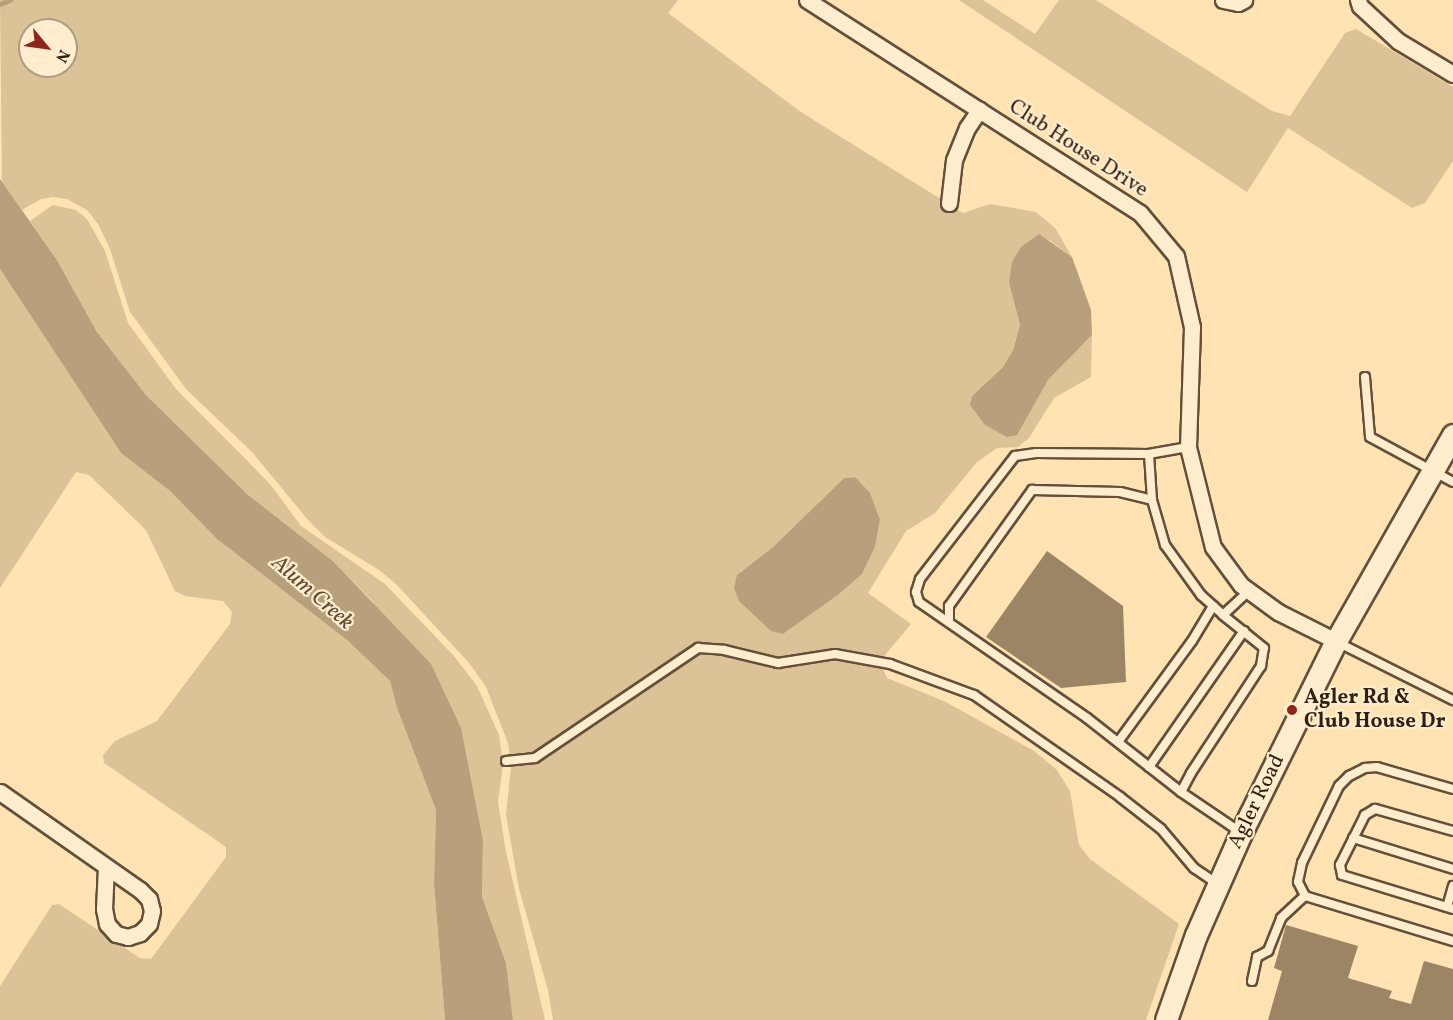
<!DOCTYPE html>
<html>
<head>
<meta charset="utf-8">
<style>
  body { margin:0 }
  #map { position:relative; width:1453px; height:1020px; overflow:hidden; background:#ffe3b3; font-family:Vollkorn,serif }
  div>[style] { position:absolute }
  .green>* { inset:0; background:#dcc297 }
  .water>* { inset:0; background:#b9a07c }
  .stream>* { height:4.5px; margin:-2.25px; padding:0 2.25px; transform-origin:2.25px; border-radius:2.25px; background:#b9a07c }
  .building>* { inset:0; background:#9c8565 }
  .roads { filter:drop-shadow(2px 0 #64503a) drop-shadow(-2px 0 #64503a) drop-shadow(0 2px #64503a) drop-shadow(0 -2px #64503a) }
  .lane>* { height:8px; margin:-4px; padding:0 4px; transform-origin:4px; border-radius:4px; background:#ffedce }
  .street>* { height:15px; margin:-7.5px; padding:0 7.5px; transform-origin:7.5px; border-radius:7.5px; background:#ffedce }
  .secondary>* { height:21px; margin:-10.5px; padding:0 10.5px; transform-origin:10.5px; border-radius:10.5px; background:#ffedce }
  .dots>* { width:16px; height:16px; translate:-50% -50%; box-sizing:border-box; border:3px solid #ffedce; border-radius:50% }
  span { translate:-50% -50%; white-space:nowrap; text-align:center; line-height:1.15; -webkit-text-stroke:4.5px #ffedce; paint-order:stroke }
  .street-label { font-size:21px; color:#311f11 }
  .poi-label { font-size:21px; color:#311f11; font-weight:700 }
  .left { translate:0 -50%; text-align:left }
  .water-label { font-size:22px; color:#614c36; font-style:italic }
  .north { position:absolute; left:18px; top:18px; width:60px; height:60px; box-sizing:border-box; background:#ffedce; border:2px solid #ad9b82; border-radius:50%; rotate:119deg; font-size:16px; font-weight:700; line-height:24px; text-align:center; color:#311f11 }
  .north::after { content:''; display:block; margin:auto; width:21px; height:27px; background:#8f2418; clip-path:polygon(50% 0,100% 100%,50% 72%,0 100%) }
</style>
</head>
<body>
<div id="map">
  <div class="green">
    <div style="clip-path:polygon(evenodd,0 0,678px 0,668px 13px,801px 112px,963px 213px,990px 204px,1036px 212px,1055px 228px,1072px 257px,1048px 239px,1009px 283px,1020px 325px,1013px 350px,1003px 367px,972px 396px,1040px 392px,1048px 380px,1092px 335px,1091px 377px,1054px 398px,1029px 438px,1018px 447px,997px 448px,977px 462px,935px 513px,906px 531px,868px 593px,911px 624px,880px 661px,887px 678px,944px 701px,1034px 751px,1057px 770px,1070px 791px,1079px 845px,1090px 859px,1179px 924px,1146px 1020px,553px 1020px,548px 990px,519px 889px,506px 815px,511px 766px,508px 743px,486px 687px,470px 664px,396px 584px,379px 570px,325px 537px,308px 520px,252px 452px,186px 389px,130px 312px,110px 249px,98px 224px,87px 210px,67px 199px,53px 197px,41px 199px,22px 210px,2px 182px,0 0,30px 30px,66px 30px,66px 66px,30px 66px,30px 30px,0 0,855px 477px,880px 520px,875px 547px,862px 574px,838px 595px,783px 634px,737px 575px,773px 547px,844px 478px,855px 477px)"></div>
    <div style="clip-path:polygon(959px 0,983px 0,1035px 34px,1059px 0,1096px 0,1272px 111px,1290px 116px,1345px 33px,1356px 29px,1453px 87px,1453px 161px,1425px 203px,1412px 208px,1288px 128px,1247px 192px)"></div>
    <div style="clip-path:polygon(53px 205px,76px 210px,87px 219px,105px 251px,128px 323px,176px 389px,270px 484px,301px 526px,385px 584px,454px 656px,477px 686px,499px 735px,503px 764px,498px 802px,506px 852px,545px 1020px,513px 1020px,506px 963px,482px 897px,483px 841px,373px 602px,334px 562px,247px 494px,146px 395px,97px 332px,57px 260px,30px 221px)"></div>
    <div style="clip-path:polygon(0 269px,121px 453px,170px 491px,217px 539px,348px 641px,390px 681px,397px 708px,436px 810px,434px 884px,445px 1020px,0 1020px,0 986px,52px 905px,59px 904px,140px 958px,151px 959px,226px 857px,226px 847px,104px 763px,103px 755px,115px 741px,157px 721px,230px 624px,232px 612px,223px 601px,185px 596px,175px 591px,146px 530px,89px 475px,76px 472px,0 588px)"></div>
  </div>
  <div class="water">
    <div style="clip-path:polygon(0 179px,57px 260px,97px 332px,146px 395px,247px 494px,334px 562px,431px 664px,461px 728px,483px 841px,482px 897px,506px 963px,513px 1020px,445px 1020px,434px 884px,436px 810px,397px 708px,390px 681px,348px 641px,217px 539px,170px 491px,121px 453px,0 269px)"></div>
    <div style="clip-path:polygon(1039px 234px,1072px 257px,1091px 310px,1092px 335px,1048px 380px,1017px 435px,1007px 437px,985px 425px,970px 405px,972px 396px,1003px 367px,1013px 350px,1020px 325px,1009px 283px,1012px 262px,1021px 247px)"></div>
    <div style="clip-path:polygon(855px 477px,870px 493px,880px 520px,875px 547px,862px 574px,838px 595px,783px 634px,771px 631px,739px 601px,734px 588px,737px 575px,773px 547px,844px 478px)"></div>
  </div>
  <div class="stream">
    <div style="left:0;top:4px;width:11px;rotate:-22deg"></div>
  </div>
  <div class="building">
    <div style="clip-path:polygon(1047px 551px,1123px 606px,1126px 682px,1061px 688px,986px 637px)"></div>
    <div style="clip-path:polygon(1286px 925px,1358px 946px,1348px 978px,1392px 991px,1389px 998px,1411px 1004px,1424px 961px,1453px 969px,1453px 1020px,1268px 1020px,1282px 971px,1274px 968px)"></div>
  </div>
  <div class="roads">
    <div class="lane">
      <div style="left:1365px;top:377px;width:60px;rotate:85.2deg"></div>
      <div style="left:1370px;top:437px;width:94px;rotate:28.5deg"></div>
      <div style="left:1188px;top:447px;width:40px;rotate:170deg"></div>
      <div style="left:1149px;top:454px;width:113px;rotate:-179.5deg"></div>
      <div style="left:1036px;top:453px;width:21px;rotate:172deg"></div>
      <div style="left:1015px;top:456px;width:155px;rotate:127.7deg"></div>
      <div style="left:920px;top:579px;width:14px;rotate:107deg"></div>
      <div style="left:916px;top:592px;width:10px;rotate:73deg"></div>
      <div style="left:919px;top:602px;width:204px;rotate:34.6deg"></div>
      <div style="left:1087px;top:718px;width:120px;rotate:38.2deg"></div>
      <div style="left:1181px;top:792px;width:71px;rotate:34.1deg"></div>
      <div style="left:1149px;top:454px;width:46px;rotate:86.3deg"></div>
      <div style="left:1152px;top:500px;width:47px;rotate:73.9deg"></div>
      <div style="left:1165px;top:545px;width:62px;rotate:54.2deg"></div>
      <div style="left:1201px;top:595px;width:30px;rotate:42deg"></div>
      <div style="left:949px;top:622px;width:16px;rotate:-90deg"></div>
      <div style="left:949px;top:606px;width:143px;rotate:-54.4deg"></div>
      <div style="left:1032px;top:490px;width:88px;rotate:1.3deg"></div>
      <div style="left:1120px;top:492px;width:33px;rotate:14deg"></div>
      <div style="left:1337px;top:642px;width:130px;rotate:26.6deg"></div>
      <div style="left:1118px;top:742px;width:125px;rotate:-53.8deg"></div>
      <div style="left:1192px;top:641px;width:41px;rotate:-59deg"></div>
      <div style="left:506px;top:761px;width:29px;rotate:-6deg"></div>
      <div style="left:535px;top:758px;width:197px;rotate:-34deg"></div>
      <div style="left:698px;top:648px;width:26px;rotate:4deg"></div>
      <div style="left:724px;top:650px;width:56px;rotate:13.5deg"></div>
      <div style="left:778px;top:663px;width:58px;rotate:-9deg"></div>
      <div style="left:835px;top:654px;width:56px;rotate:10.3deg"></div>
      <div style="left:890px;top:664px;width:90px;rotate:20.3deg"></div>
      <div style="left:974px;top:695px;width:178px;rotate:34.9deg"></div>
      <div style="left:1120px;top:797px;width:52px;rotate:38deg"></div>
      <div style="left:1161px;top:829px;width:51px;rotate:49.8deg"></div>
      <div style="left:1194px;top:868px;width:27px;rotate:34deg"></div>
      <div style="left:1149px;top:767px;width:166px;rotate:-55.1deg"></div>
      <div style="left:1453px;top:789px;width:79px;rotate:-163.9deg"></div>
      <div style="left:1377px;top:767px;width:12px;rotate:175deg"></div>
      <div style="left:1365px;top:768px;width:18px;rotate:153deg"></div>
      <div style="left:1349px;top:776px;width:14px;rotate:135deg"></div>
      <div style="left:1339px;top:786px;width:85px;rotate:115.7deg"></div>
      <div style="left:1302px;top:863px;width:19px;rotate:102deg"></div>
      <div style="left:1298px;top:882px;width:16px;rotate:63deg"></div>
      <div style="left:1305px;top:896px;width:155px;rotate:16.9deg"></div>
      <div style="left:1181px;top:792px;width:21px;rotate:-62deg"></div>
      <div style="left:1191px;top:773px;width:128px;rotate:-56.8deg"></div>
      <div style="left:1261px;top:666px;width:18px;rotate:-81deg"></div>
      <div style="left:1264px;top:648px;width:53px;rotate:-141.2deg"></div>
      <div style="left:1223px;top:615px;width:35px;rotate:-43deg"></div>
      <div style="left:1453px;top:831px;width:81px;rotate:-164.2deg"></div>
      <div style="left:1375px;top:809px;width:12px;rotate:149deg"></div>
      <div style="left:1365px;top:815px;width:56px;rotate:116.6deg"></div>
      <div style="left:1340px;top:865px;width:10px;rotate:79deg"></div>
      <div style="left:1342px;top:875px;width:116px;rotate:17deg"></div>
      <div style="left:1353px;top:838px;width:105px;rotate:17.2deg"></div>
      <div style="left:1447px;top:907px;width:22px;rotate:-74deg"></div>
      <div style="left:1252px;top:981px;width:25px;rotate:-78deg"></div>
      <div style="left:1257px;top:957px;width:13px;rotate:-29deg"></div>
      <div style="left:1268px;top:951px;width:35px;rotate:-68deg"></div>
      <div style="left:1281px;top:918px;width:33px;rotate:-43deg"></div>
    </div>
    <div class="street">
      <div style="left:807px;top:0;width:395px;rotate:32.6deg"></div>
      <div style="left:1140px;top:213px;width:56px;rotate:50.1deg"></div>
      <div style="left:1176px;top:256px;width:73px;rotate:77.3deg"></div>
      <div style="left:1192px;top:327px;width:120px;rotate:91.9deg"></div>
      <div style="left:1188px;top:447px;width:103px;rotate:76deg"></div>
      <div style="left:1213px;top:547px;width:47px;rotate:53.6deg"></div>
      <div style="left:1241px;top:585px;width:46px;rotate:36.1deg"></div>
      <div style="left:1278px;top:612px;width:65px;rotate:26.6deg"></div>
      <div style="left:1223px;top:0;width:15px;rotate:11deg"></div>
      <div style="left:1238px;top:3px;width:7px;rotate:-27deg"></div>
      <div style="left:1358px;top:0;width:6px;rotate:72deg"></div>
      <div style="left:1360px;top:6px;width:52px;rotate:42.6deg"></div>
      <div style="left:1398px;top:41px;width:64px;rotate:31deg"></div>
      <div style="left:949px;top:203px;width:43px;rotate:-83.4deg"></div>
      <div style="left:954px;top:160px;width:35px;rotate:-68deg"></div>
      <div style="left:967px;top:128px;width:22px;rotate:-56deg"></div>
      <div style="left:0;top:792px;width:171px;rotate:35deg"></div>
      <div style="left:140px;top:890px;width:13px;rotate:45deg"></div>
      <div style="left:149px;top:899px;width:12px;rotate:76deg"></div>
      <div style="left:152px;top:911px;width:13px;rotate:103deg"></div>
      <div style="left:149px;top:924px;width:13px;rotate:135deg"></div>
      <div style="left:140px;top:933px;width:13px;rotate:162deg"></div>
      <div style="left:128px;top:937px;width:12px;rotate:-166deg"></div>
      <div style="left:116px;top:934px;width:13px;rotate:-132deg"></div>
      <div style="left:107px;top:924px;width:15px;rotate:-101deg"></div>
      <div style="left:104px;top:909px;width:42px;rotate:-87.3deg"></div>
    </div>
    <div class="secondary">
      <div style="left:1166px;top:1020px;width:90px;rotate:-70.6deg"></div>
      <div style="left:1196px;top:935px;width:111px;rotate:-66.2deg"></div>
      <div style="left:1241px;top:833px;width:214px;rotate:-63.7deg"></div>
      <div style="left:1336px;top:641px;width:237px;rotate:-60.4deg"></div>
    </div>
  </div>
  <div class="dots">
    <div style="left:1292px;top:710px;background:#8f2418"></div>
  </div>
  <div class="street-label">
    <span style="left:1078px;top:149px;rotate:33deg">Club House Drive</span>
    <span style="left:1257px;top:802px;rotate:-64deg">Agler Road</span>
  </div>
  <div class="poi-label">
    <span class="left" style="left:1304px;top:710px">Agler Rd &amp;<br>Club House Dr</span>
  </div>
  <div class="water-label">
    <span style="left:312px;top:593px;rotate:41deg">Alum Creek</span>
  </div>
  <div class="north">N</div>
</div>
</body>
</html>
